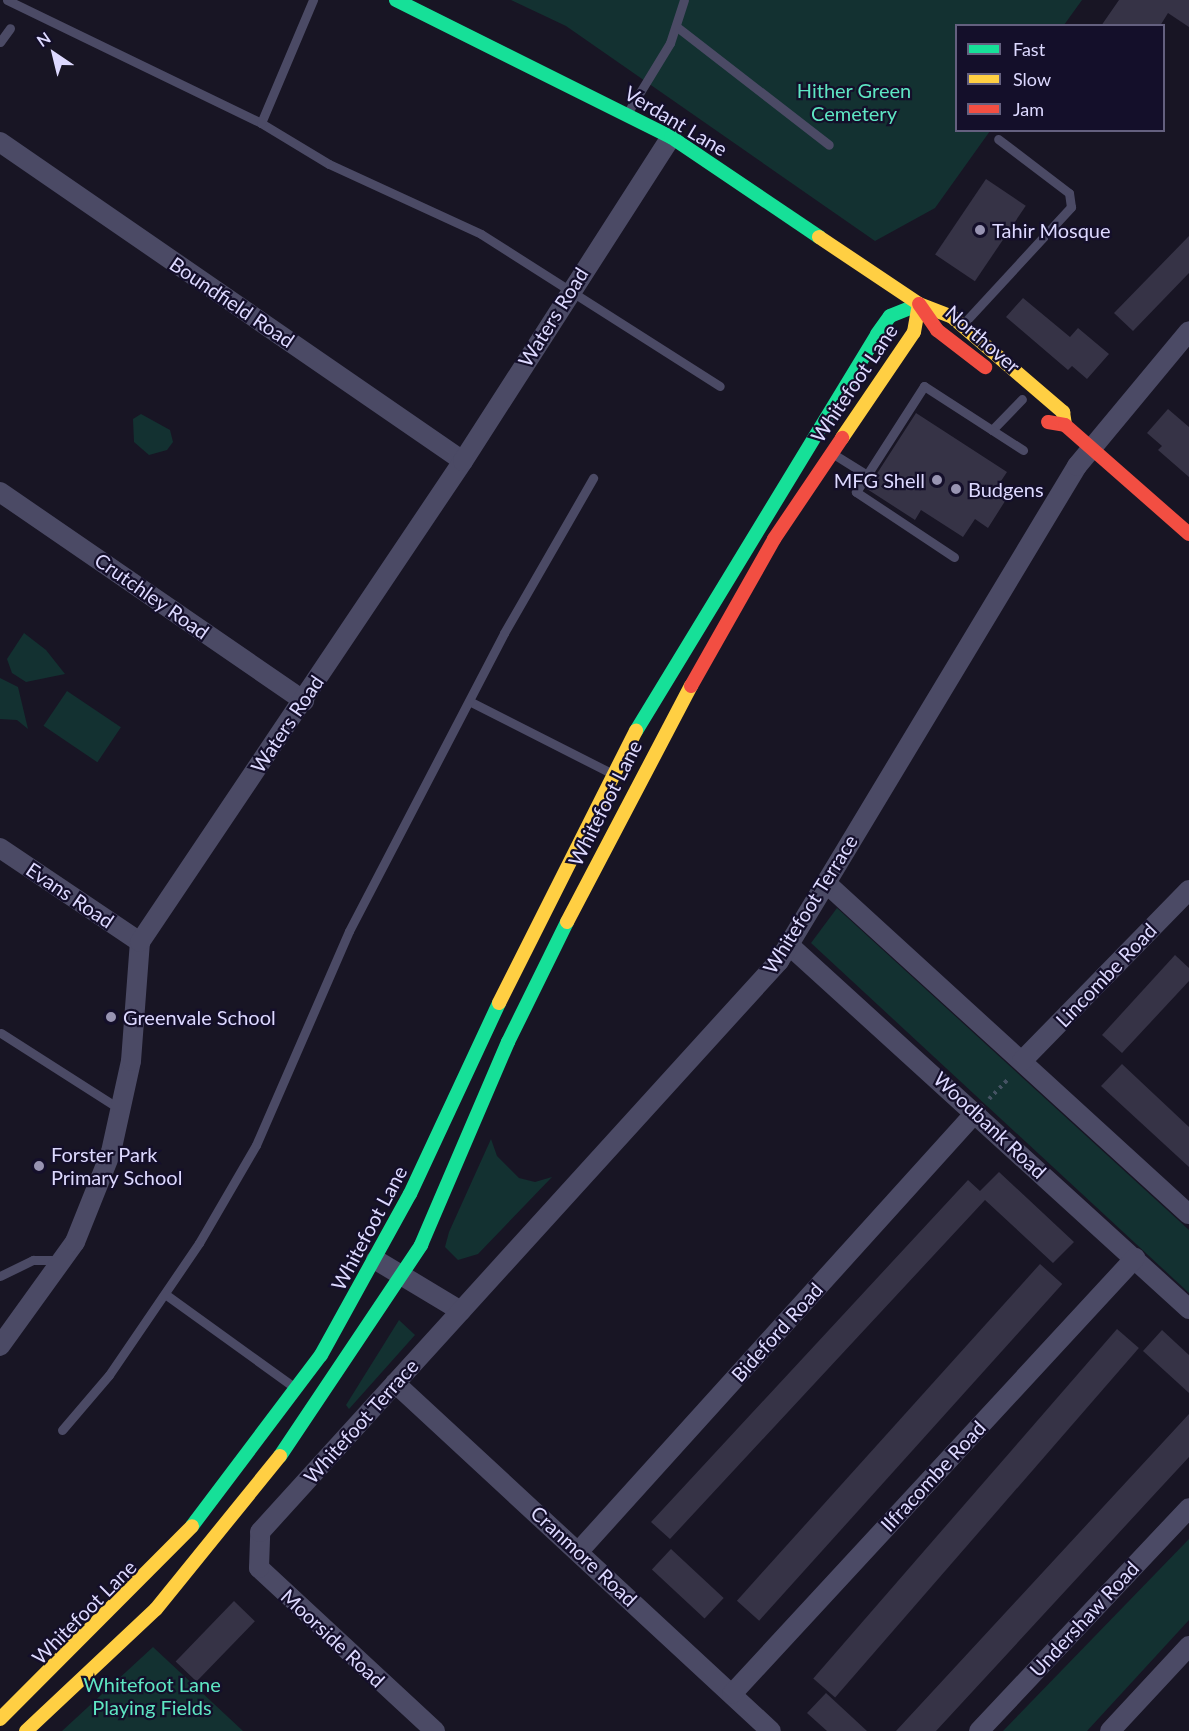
<!DOCTYPE html>
<html>
<head>
<meta charset="utf-8">
<style>
  body { margin:0 }
  #map { position:relative; width:1189px; height:1731px; overflow:hidden; background:#181524; font-family:Lato,sans-serif }
  div>[style] { position:absolute }
  .green>* { inset:0; background:#133131; transform-origin:0 0 }
  .building>* { inset:0; background:#363346; transform-origin:0 0 }
  .path>* { height:4px; margin-top:-2px; transform-origin:0; background:repeating-linear-gradient(90deg,#455363 0 3px,transparent 0 7.5px) }
  .lane>* { height:9px; margin:-4.5px; padding:0 4.5px; transform-origin:4.5px; border-radius:4.5px; background:#4b4a65 }
  .street>* { height:20px; margin:-10px; padding:0 10px; transform-origin:10px; border-radius:10px; background:#4b4a65 }
  .fast>* { height:14px; margin:-7px; padding:0 7px; transform-origin:7px; border-radius:7px; background:#16e098 }
  .slow>* { height:14px; margin:-7px; padding:0 7px; transform-origin:7px; border-radius:7px; background:#ffcf43 }
  .jam>* { height:14px; margin:-7px; padding:0 7px; transform-origin:7px; border-radius:7px; background:#f24e42 }
  .dots>* { width:16px; height:16px; translate:-50% -50%; box-sizing:border-box; border:3px solid #140f2a; border-radius:50% }
  span { translate:-50% -50%; white-space:nowrap; text-align:center; line-height:1.15; -webkit-text-stroke:4.5px #140f2a; paint-order:stroke }
  .park-label { font-size:20px; color:#5ee6c3 }
  .street-label { font-size:20px; color:#ddd9ff }
  .poi-label { font-size:20px; color:#ddd9ff }
  .left { translate:0 -50%; text-align:left }
  .right { translate:-100% -50%; text-align:right }
  .legend { position:absolute; left:955px; top:24px; width:210px; height:108px; box-sizing:border-box; background:#140f2a; border:2px solid #64607f; margin:0; padding:8px 10px; list-style:none; font-size:18px; color:#ddd9ff }
  .legend li { display:flex; align-items:center; gap:12px; height:30px }
  .legend b { width:30px; border:2px solid #64607f }
  .north { position:absolute; left:24px; top:24px; width:60px; height:60px; -webkit-text-stroke:4px #140f2a; paint-order:stroke; rotate:325deg; font-size:16px; font-weight:700; line-height:24px; text-align:center; color:#ddd9ff }
  .north::after { content:''; display:block; margin:auto; width:21px; height:27px; background:#ddd9ff; clip-path:polygon(50% 0,100% 100%,50% 72%,0 100%) }
</style>
</head>
<body>
<div id="map">
  <div class="green">
    <div style="clip-path:polygon(511px 0,1082px 0,1064px 25px,956px 26px,956px 130px,990px 131px,935px 208px,875px 241px,566px 26px)"></div>
    <div style="clip-path:polygon(141px 414px,170px 430px,173px 442px,167px 450px,149px 455px,134px 442px,133px 419px)"></div>
    <div style="clip-path:polygon(24px 633px,46px 650px,65px 674px,26px 682px,12px 673px,7px 659px)"></div>
    <div style="clip-path:polygon(0 678px,18px 687px,28px 729px,17px 720px,0 719px)"></div>
    <div style="left:67px;top:691px;width:65px;height:42px;rotate:34deg"></div>
    <div style="clip-path:polygon(837px 908px,1189px 1230px,1189px 1293px,811px 943px)"></div>
    <div style="clip-path:polygon(491px 1139px,497px 1156px,519px 1178px,535px 1182px,552px 1177px,478px 1254px,458px 1260px,445px 1247px,449px 1232px)"></div>
    <div style="clip-path:polygon(399px 1320px,415px 1335px,349px 1409px,346px 1405px)"></div>
    <div style="clip-path:polygon(1189px 1539px,1189px 1620px,1087px 1731px,1003px 1731px)"></div>
    <div style="clip-path:polygon(153px 1647px,243px 1731px,62px 1731px)"></div>
  </div>
  <div class="building">
    <div style="clip-path:polygon(1119px 0,1189px 0,1189px 27px,1168px 13px,1160px 26px,1101px 26px)"></div>
    <div style="left:986px;top:179px;width:48px;height:91px;rotate:34deg"></div>
    <div style="clip-path:polygon(1189px 236px,1189px 273px,1133px 331px,1114px 313px)"></div>
    <div style="clip-path:polygon(1023px 298px,1070px 337px,1078px 328px,1109px 354px,1087px 379px,1072px 366px,1068px 370px,1006px 317px)"></div>
    <div style="clip-path:polygon(1168px 409px,1189px 427px,1189px 477px,1158px 450px,1162px 446px,1147px 433px)"></div>
    <div style="clip-path:polygon(916px 413px,1007px 472px,995px 490px,1007px 498px,988px 528px,975px 519px,963px 537px,921px 510px,915px 520px,867px 489px)"></div>
    <div style="clip-path:polygon(1175px 955px,1189px 968px,1189px 981px,1122px 1053px,1102px 1035px)"></div>
    <div style="clip-path:polygon(1122px 1064px,1189px 1127px,1189px 1167px,1101px 1086px)"></div>
    <div style="clip-path:polygon(999px 1172px,1074px 1242px,1053px 1263px,985px 1200px,670px 1539px,651px 1522px,968px 1180px,980px 1191px)"></div>
    <div style="left:1040px;top:1264px;width:30px;height:453px;rotate:42deg"></div>
    <div style="left:1117px;top:1329px;width:29px;height:463px;rotate:41deg"></div>
    <div style="clip-path:polygon(1162px 1330px,1189px 1355px,1189px 1393px,1143px 1351px)"></div>
    <div style="clip-path:polygon(1189px 1414px,1189px 1457px,1151px 1498px,936px 1731px,896px 1731px)"></div>
    <div style="left:671px;top:1549px;width:72px;height:28px;rotate:43deg"></div>
    <div style="left:234px;top:1601px;width:29px;height:84px;rotate:44deg"></div>
    <div style="clip-path:polygon(826px 1693px,867px 1731px,827px 1731px,807px 1713px)"></div>
  </div>
  <div class="path">
    <div style="left:989px;top:1099px;width:29px;rotate:-46deg"></div>
  </div>
  <div class="lane">
    <div style="left:7px;top:0;width:282px;rotate:25.8deg"></div>
    <div style="left:261px;top:123px;width:79px;rotate:31.1deg"></div>
    <div style="left:329px;top:164px;width:167px;rotate:24.7deg"></div>
    <div style="left:481px;top:234px;width:283px;rotate:32.5deg"></div>
    <div style="left:677px;top:27px;width:192px;rotate:37.8deg"></div>
    <div style="left:0;top:42px;width:17px;rotate:-54deg"></div>
    <div style="left:628px;top:112px;width:81px;rotate:-58.7deg"></div>
    <div style="left:670px;top:43px;width:45px;rotate:-72deg"></div>
    <div style="left:261px;top:123px;width:134px;rotate:-67.1deg"></div>
    <div style="left:964px;top:323px;width:158px;rotate:-47.3deg"></div>
    <div style="left:1071px;top:207px;width:14px;rotate:-98deg"></div>
    <div style="left:1069px;top:193px;width:89px;rotate:-142.7deg"></div>
    <div style="left:992px;top:430px;width:43px;rotate:-45.9deg"></div>
    <div style="left:835px;top:455px;width:38px;rotate:32deg"></div>
    <div style="left:954px;top:557px;width:118px;rotate:-146.4deg"></div>
    <div style="left:856px;top:492px;width:126px;rotate:-57.3deg"></div>
    <div style="left:924px;top:386px;width:118px;rotate:32.9deg"></div>
    <div style="left:471px;top:702px;width:157px;rotate:26.9deg"></div>
    <div style="left:1px;top:1033px;width:141px;rotate:32.6deg"></div>
    <div style="left:0;top:1276px;width:37px;rotate:-26deg"></div>
    <div style="left:33px;top:1260px;width:27px"></div>
    <div style="left:165px;top:1294px;width:159px;rotate:35.8deg"></div>
    <div style="left:62px;top:1430px;width:72px;rotate:-49.5deg"></div>
    <div style="left:109px;top:1375px;width:160px;rotate:-55.7deg"></div>
    <div style="left:199px;top:1243px;width:113px;rotate:-59.8deg"></div>
    <div style="left:256px;top:1145px;width:233px;rotate:-66.5deg"></div>
    <div style="left:349px;top:931px;width:336px;rotate:-62.5deg"></div>
    <div style="left:504px;top:633px;width:179px;rotate:-60.1deg"></div>
  </div>
  <div class="street">
    <div style="left:0;top:142px;width:562px;rotate:34.57deg"></div>
    <div style="left:0;top:492px;width:369px;rotate:34.5deg"></div>
    <div style="left:0;top:848px;width:169px;rotate:33.9deg"></div>
    <div style="left:826px;top:883px;width:491px;rotate:42.4deg"></div>
    <div style="left:789px;top:945px;width:541px;rotate:42.3deg"></div>
    <div style="left:1022px;top:1061px;width:239px;rotate:-45.7deg"></div>
    <div style="left:376px;top:1260px;width:99px;rotate:31deg"></div>
    <div style="left:0;top:1346px;width:128px;rotate:-54.2deg"></div>
    <div style="left:75px;top:1242px;width:97px;rotate:-68.2deg"></div>
    <div style="left:111px;top:1152px;width:93px;rotate:-77.6deg"></div>
    <div style="left:131px;top:1061px;width:119px;rotate:-85.7deg"></div>
    <div style="left:140px;top:942px;width:579px;rotate:-56.12deg"></div>
    <div style="left:463px;top:461px;width:385px;rotate:-57.3deg"></div>
    <div style="left:395px;top:1383px;width:512px;rotate:42.79deg"></div>
    <div style="left:579px;top:1551px;width:592px;rotate:-47.88deg"></div>
    <div style="left:732px;top:1694px;width:594px;rotate:-47.25deg"></div>
    <div style="left:435px;top:1731px;width:240px;rotate:-137.2deg"></div>
    <div style="left:259px;top:1568px;width:36px;rotate:-88deg"></div>
    <div style="left:260px;top:1532px;width:772px;rotate:-47.73deg"></div>
    <div style="left:779px;top:961px;width:578px;rotate:-58.95deg"></div>
    <div style="left:1077px;top:466px;width:175px;rotate:-50.3deg"></div>
    <div style="left:979px;top:1731px;width:306px;rotate:-46.7deg"></div>
    <div style="left:1110px;top:1731px;width:116px;rotate:-47.1deg"></div>
  </div>
  <div class="fast">
    <div style="left:396px;top:0;width:307px;rotate:26.5deg"></div>
    <div style="left:671px;top:137px;width:179px;rotate:34deg"></div>
    <div style="left:636px;top:731px;width:464px;rotate:-58.7deg"></div>
    <div style="left:877px;top:334px;width:22px;rotate:-54deg"></div>
    <div style="left:890px;top:316px;width:31px;rotate:-22deg"></div>
    <div style="left:280px;top:1456px;width:254px;rotate:-56.2deg"></div>
    <div style="left:421px;top:1245px;width:221px;rotate:-66.8deg"></div>
    <div style="left:508px;top:1042px;width:134px;rotate:-63.8deg"></div>
    <div style="left:192px;top:1526px;width:214px;rotate:-53deg"></div>
    <div style="left:321px;top:1355px;width:184px;rotate:-61.1deg"></div>
    <div style="left:410px;top:1194px;width:211px;rotate:-65deg"></div>
  </div>
  <div class="slow">
    <div style="left:819px;top:237px;width:120px;rotate:33.8deg"></div>
    <div style="left:919px;top:304px;width:34px;rotate:21deg"></div>
    <div style="left:951px;top:316px;width:148px;rotate:40.6deg"></div>
    <div style="left:1063px;top:412px;width:13px;rotate:81deg"></div>
    <div style="left:842px;top:438px;width:128px;rotate:-55.8deg"></div>
    <div style="left:914px;top:332px;width:28px;rotate:-80deg"></div>
    <div style="left:567px;top:922px;width:267px;rotate:-62.3deg"></div>
    <div style="left:499px;top:1003px;width:305px;rotate:-63.3deg"></div>
    <div style="left:0;top:1719px;width:272px;rotate:-45.1deg"></div>
    <div style="left:26px;top:1731px;width:178px;rotate:-43.2deg"></div>
    <div style="left:156px;top:1609px;width:197px;rotate:-51deg"></div>
  </div>
  <div class="jam">
    <div style="left:919px;top:304px;width:32px;rotate:55deg"></div>
    <div style="left:937px;top:330px;width:61px;rotate:37.6deg"></div>
    <div style="left:1048px;top:422px;width:17px;rotate:10deg"></div>
    <div style="left:1065px;top:425px;width:165px;rotate:41.3deg"></div>
    <div style="left:691px;top:686px;width:169px;rotate:-60.5deg"></div>
    <div style="left:774px;top:539px;width:122px;rotate:-56deg"></div>
  </div>
  <div class="dots">
    <div style="left:980px;top:230px;background:#9894b2"></div>
    <div style="left:937px;top:480px;background:#9894b2"></div>
    <div style="left:956px;top:489px;background:#9894b2"></div>
    <div style="left:111px;top:1017px;background:#9894b2"></div>
    <div style="left:39px;top:1166px;background:#9894b2"></div>
  </div>
  <div class="park-label">
    <span style="left:854px;top:102px">Hither Green<br>Cemetery</span>
    <span style="left:152px;top:1696px">Whitefoot Lane<br>Playing Fields</span>
  </div>
  <div class="street-label">
    <span style="left:676px;top:121px;rotate:31deg">Verdant Lane</span>
    <span style="left:232px;top:302px;rotate:34deg">Boundfield Road</span>
    <span style="left:553px;top:317px;rotate:-58deg">Waters Road</span>
    <span style="left:983px;top:339px;rotate:41deg">Northover</span>
    <span style="left:854px;top:383px;rotate:-56deg">Whitefoot Lane</span>
    <span style="left:152px;top:596px;rotate:35deg">Crutchley Road</span>
    <span style="left:287px;top:724px;rotate:-56deg">Waters Road</span>
    <span style="left:605px;top:803px;rotate:-63deg">Whitefoot Lane</span>
    <span style="left:70px;top:895px;rotate:34deg">Evans Road</span>
    <span style="left:810px;top:904px;rotate:-58deg">Whitefoot Terrace</span>
    <span style="left:1106px;top:975px;rotate:-46deg">Lincombe Road</span>
    <span style="left:990px;top:1125px;rotate:43deg">Woodbank Road</span>
    <span style="left:369px;top:1228px;rotate:-62deg">Whitefoot Lane</span>
    <span style="left:777px;top:1332px;rotate:-48deg">Bideford Road</span>
    <span style="left:361px;top:1421px;rotate:-48deg">Whitefoot Terrace</span>
    <span style="left:933px;top:1476px;rotate:-47deg">Ilfracombe Road</span>
    <span style="left:584px;top:1556px;rotate:43deg">Cranmore Road</span>
    <span style="left:84px;top:1612px;rotate:-45deg">Whitefoot Lane</span>
    <span style="left:1084px;top:1619px;rotate:-47deg">Undershaw Road</span>
    <span style="left:333px;top:1638px;rotate:43deg">Moorside Road</span>
  </div>
  <div class="poi-label">
    <span class="left" style="left:992px;top:230px">Tahir Mosque</span>
    <span class="right" style="left:925px;top:480px">MFG Shell</span>
    <span class="left" style="left:968px;top:489px">Budgens</span>
    <span class="left" style="left:123px;top:1017px">Greenvale School</span>
    <span class="left" style="left:51px;top:1166px">Forster Park<br>Primary School</span>
  </div>
  <ul class="legend">
  <li><b style="height:8px;background:#16e098"></b>Fast</li>
  <li><b style="height:8px;background:#ffcf43"></b>Slow</li>
  <li><b style="height:8px;background:#f24e42"></b>Jam</li>
  </ul>
  <div class="north">N</div>
</div>
</body>
</html>
